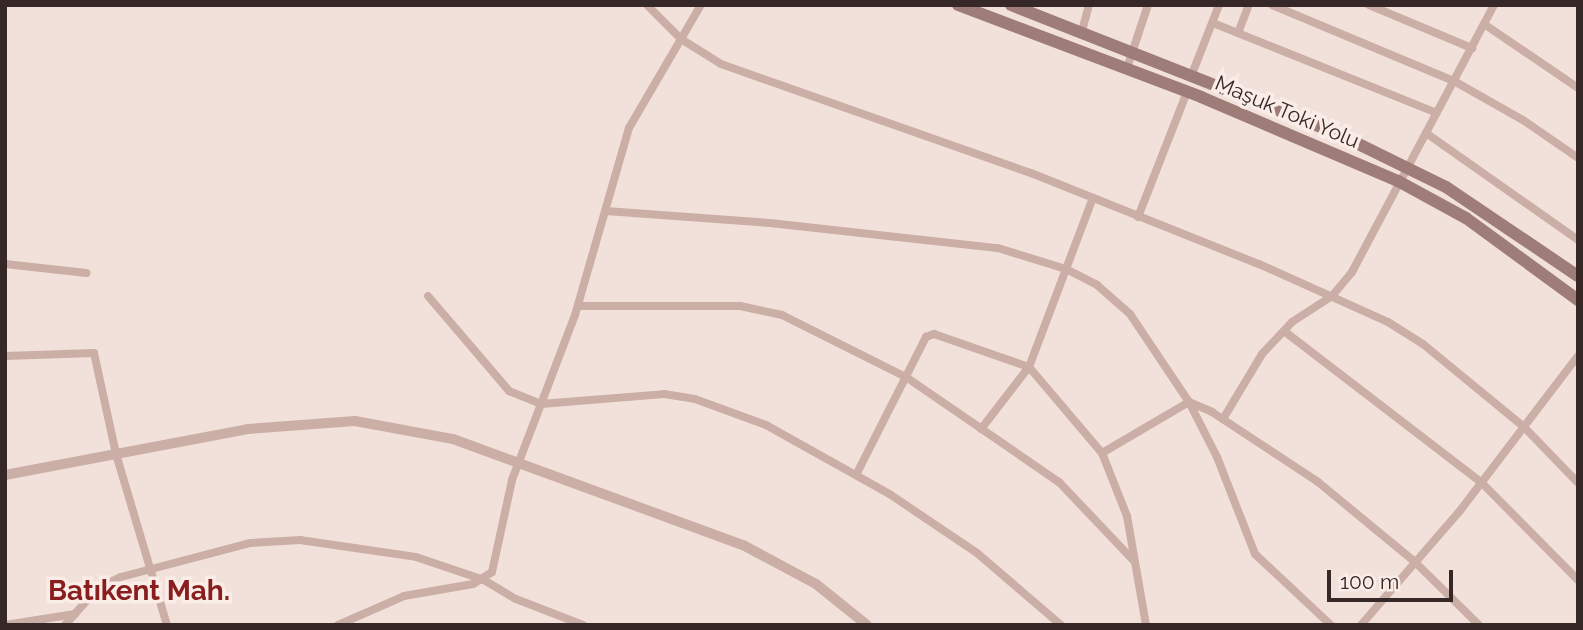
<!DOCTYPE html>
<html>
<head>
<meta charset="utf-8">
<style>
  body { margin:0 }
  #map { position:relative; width:1583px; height:630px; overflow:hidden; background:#f2e1da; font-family:Raleway,sans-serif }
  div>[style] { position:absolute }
  .minor>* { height:8px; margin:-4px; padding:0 4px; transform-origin:4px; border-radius:4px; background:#cbaea6 }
  .tertiary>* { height:10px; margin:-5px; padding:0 5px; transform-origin:5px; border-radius:5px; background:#cbaea6 }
  .secondary>* { height:12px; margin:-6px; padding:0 6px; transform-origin:6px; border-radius:6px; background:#9e7c77 }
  span { translate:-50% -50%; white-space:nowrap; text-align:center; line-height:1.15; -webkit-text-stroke:7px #faece7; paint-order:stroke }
  .street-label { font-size:21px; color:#362827 }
  .district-label { font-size:28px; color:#881e1e; font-weight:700 }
  .frame { position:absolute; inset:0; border:7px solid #362827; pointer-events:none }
  .scale { position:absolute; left:1327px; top:570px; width:126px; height:32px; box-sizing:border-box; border:4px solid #362827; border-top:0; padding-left:9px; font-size:21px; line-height:24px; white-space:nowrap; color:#362827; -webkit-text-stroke:5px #faece7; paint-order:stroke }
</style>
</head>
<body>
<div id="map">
  <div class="minor">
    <div style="left:647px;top:5px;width:48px;rotate:45deg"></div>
    <div style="left:681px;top:39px;width:47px;rotate:32deg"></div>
    <div style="left:721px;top:64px;width:329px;rotate:19.4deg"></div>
    <div style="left:1031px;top:173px;width:245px;rotate:21.8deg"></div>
    <div style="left:1259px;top:264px;width:141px;rotate:24.2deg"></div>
    <div style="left:1388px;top:322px;width:41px;rotate:32.2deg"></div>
    <div style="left:1423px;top:344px;width:129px;rotate:39.4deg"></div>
    <div style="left:1523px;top:426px;width:79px;rotate:46deg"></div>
    <div style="left:1272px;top:5px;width:197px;rotate:22.7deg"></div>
    <div style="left:1454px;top:81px;width:79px;rotate:29.5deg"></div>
    <div style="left:1523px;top:120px;width:67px;rotate:34.6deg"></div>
    <div style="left:1369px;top:5px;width:112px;rotate:22.7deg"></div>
    <div style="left:1213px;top:23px;width:241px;rotate:21.9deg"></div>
    <div style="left:1484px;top:24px;width:114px;rotate:34.2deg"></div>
    <div style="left:1082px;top:31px;width:27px;rotate:-75deg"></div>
    <div style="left:1238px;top:33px;width:30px;rotate:-69deg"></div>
    <div style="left:1127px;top:68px;width:66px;rotate:-71.6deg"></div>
    <div style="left:1192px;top:74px;width:74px;rotate:-68.6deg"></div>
    <div style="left:1426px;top:133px;width:186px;rotate:35.1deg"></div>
    <div style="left:606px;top:211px;width:164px;rotate:4.2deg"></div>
    <div style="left:770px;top:223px;width:229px;rotate:6.3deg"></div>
    <div style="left:998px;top:248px;width:71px;rotate:17.2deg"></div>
    <div style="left:1066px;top:269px;width:35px;rotate:27deg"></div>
    <div style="left:1097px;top:285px;width:44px;rotate:41.3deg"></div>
    <div style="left:1130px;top:314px;width:106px;rotate:56.2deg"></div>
    <div style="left:1189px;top:402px;width:62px;rotate:63deg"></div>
    <div style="left:1217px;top:457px;width:104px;rotate:68.6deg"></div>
    <div style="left:1255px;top:554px;width:104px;rotate:43.1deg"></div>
    <div style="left:1138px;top:217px;width:134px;rotate:-68.6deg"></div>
    <div style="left:5px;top:264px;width:82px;rotate:6.3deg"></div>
    <div style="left:428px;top:296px;width:125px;rotate:49.5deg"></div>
    <div style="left:509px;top:391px;width:35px;rotate:22deg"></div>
    <div style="left:541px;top:404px;width:123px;rotate:-4.6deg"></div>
    <div style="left:664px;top:394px;width:31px;rotate:9deg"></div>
    <div style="left:695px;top:399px;width:76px;rotate:20.1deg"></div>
    <div style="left:766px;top:425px;width:143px;rotate:29.2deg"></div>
    <div style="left:891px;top:495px;width:104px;rotate:34deg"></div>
    <div style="left:977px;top:553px;width:111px;rotate:40.6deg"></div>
    <div style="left:578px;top:306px;width:162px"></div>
    <div style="left:740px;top:306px;width:43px;rotate:12.1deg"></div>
    <div style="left:782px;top:315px;width:139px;rotate:26.6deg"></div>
    <div style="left:906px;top:377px;width:186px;rotate:34.5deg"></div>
    <div style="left:1059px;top:482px;width:109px;rotate:46.5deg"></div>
    <div style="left:1284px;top:331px;width:248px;rotate:37.5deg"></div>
    <div style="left:1481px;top:482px;width:138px;rotate:45.3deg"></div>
    <div style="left:5px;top:356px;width:89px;rotate:-1.9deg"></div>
    <div style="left:94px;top:353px;width:103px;rotate:77.7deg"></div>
    <div style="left:116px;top:454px;width:178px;rotate:73.4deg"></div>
    <div style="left:1223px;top:419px;width:76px;rotate:-59deg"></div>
    <div style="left:1262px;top:354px;width:44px;rotate:-46.8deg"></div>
    <div style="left:1292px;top:322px;width:48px;rotate:-33deg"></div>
    <div style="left:1332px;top:296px;width:31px;rotate:-50deg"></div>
    <div style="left:1352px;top:272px;width:302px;rotate:-62deg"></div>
    <div style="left:981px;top:429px;width:78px;rotate:-52.3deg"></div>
    <div style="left:1029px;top:367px;width:181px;rotate:-69.3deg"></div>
    <div style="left:1102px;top:453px;width:101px;rotate:-30.4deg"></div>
    <div style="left:1189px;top:402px;width:25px;rotate:23deg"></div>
    <div style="left:1212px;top:412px;width:127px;rotate:33.4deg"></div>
    <div style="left:1318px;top:482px;width:124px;rotate:39.5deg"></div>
    <div style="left:1414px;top:561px;width:91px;rotate:44.6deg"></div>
    <div style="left:856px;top:475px;width:155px;rotate:-63.1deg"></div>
    <div style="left:926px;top:337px;width:9px;rotate:-21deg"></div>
    <div style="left:934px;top:334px;width:101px;rotate:19.2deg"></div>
    <div style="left:1029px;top:367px;width:113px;rotate:49.7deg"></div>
    <div style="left:1102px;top:453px;width:68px;rotate:68.4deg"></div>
    <div style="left:1127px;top:516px;width:111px;rotate:80.1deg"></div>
    <div style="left:5px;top:625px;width:71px;rotate:-8.9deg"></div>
    <div style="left:65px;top:625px;width:50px;rotate:-48.3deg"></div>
    <div style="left:98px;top:588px;width:25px;rotate:-26deg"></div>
    <div style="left:121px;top:577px;width:133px;rotate:-14.8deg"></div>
    <div style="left:250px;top:543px;width:50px;rotate:-3.4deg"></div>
    <div style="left:300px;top:540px;width:117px;rotate:8.3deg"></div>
    <div style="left:416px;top:557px;width:72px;rotate:18.7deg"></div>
    <div style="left:484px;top:580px;width:37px;rotate:31deg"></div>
    <div style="left:516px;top:599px;width:72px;rotate:21.2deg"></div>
    <div style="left:338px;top:625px;width:72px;rotate:-23.7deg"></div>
    <div style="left:404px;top:596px;width:70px;rotate:-9.9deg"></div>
    <div style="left:473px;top:584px;width:22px;rotate:-32deg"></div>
    <div style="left:492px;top:572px;width:94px;rotate:-77.7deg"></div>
    <div style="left:512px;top:480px;width:177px;rotate:-69.1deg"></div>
    <div style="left:575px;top:315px;width:195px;rotate:-73.9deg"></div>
    <div style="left:629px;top:128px;width:143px;rotate:-59.7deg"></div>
    <div style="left:1361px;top:625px;width:150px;rotate:-49.1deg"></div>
    <div style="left:1459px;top:512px;width:196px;rotate:-52.7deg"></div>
  </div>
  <div class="tertiary">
    <div style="left:5px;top:475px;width:247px;rotate:-10.7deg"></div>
    <div style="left:248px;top:429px;width:107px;rotate:-4.3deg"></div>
    <div style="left:355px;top:421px;width:100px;rotate:10.4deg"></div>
    <div style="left:453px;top:439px;width:309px;rotate:20.1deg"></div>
    <div style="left:743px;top:545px;width:83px;rotate:28.1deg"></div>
    <div style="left:816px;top:584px;width:65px;rotate:38.8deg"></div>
  </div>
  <div class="secondary">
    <div style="left:958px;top:5px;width:260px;rotate:20.7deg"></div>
    <div style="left:1201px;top:97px;width:214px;rotate:23.1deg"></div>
    <div style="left:1398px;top:181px;width:77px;rotate:28.6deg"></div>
    <div style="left:1466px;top:218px;width:139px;rotate:36.2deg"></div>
    <div style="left:1011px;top:5px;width:347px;rotate:21.5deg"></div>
    <div style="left:1334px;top:132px;width:125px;rotate:26.2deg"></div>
    <div style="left:1446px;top:187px;width:159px;rotate:34deg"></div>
  </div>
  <div class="street-label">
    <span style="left:1287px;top:112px;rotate:23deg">Maşuk Toki Yolu</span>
  </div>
  <div class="district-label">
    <span style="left:139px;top:591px">Batıkent Mah.</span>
  </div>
  <div class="frame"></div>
  <div class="scale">100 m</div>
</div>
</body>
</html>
